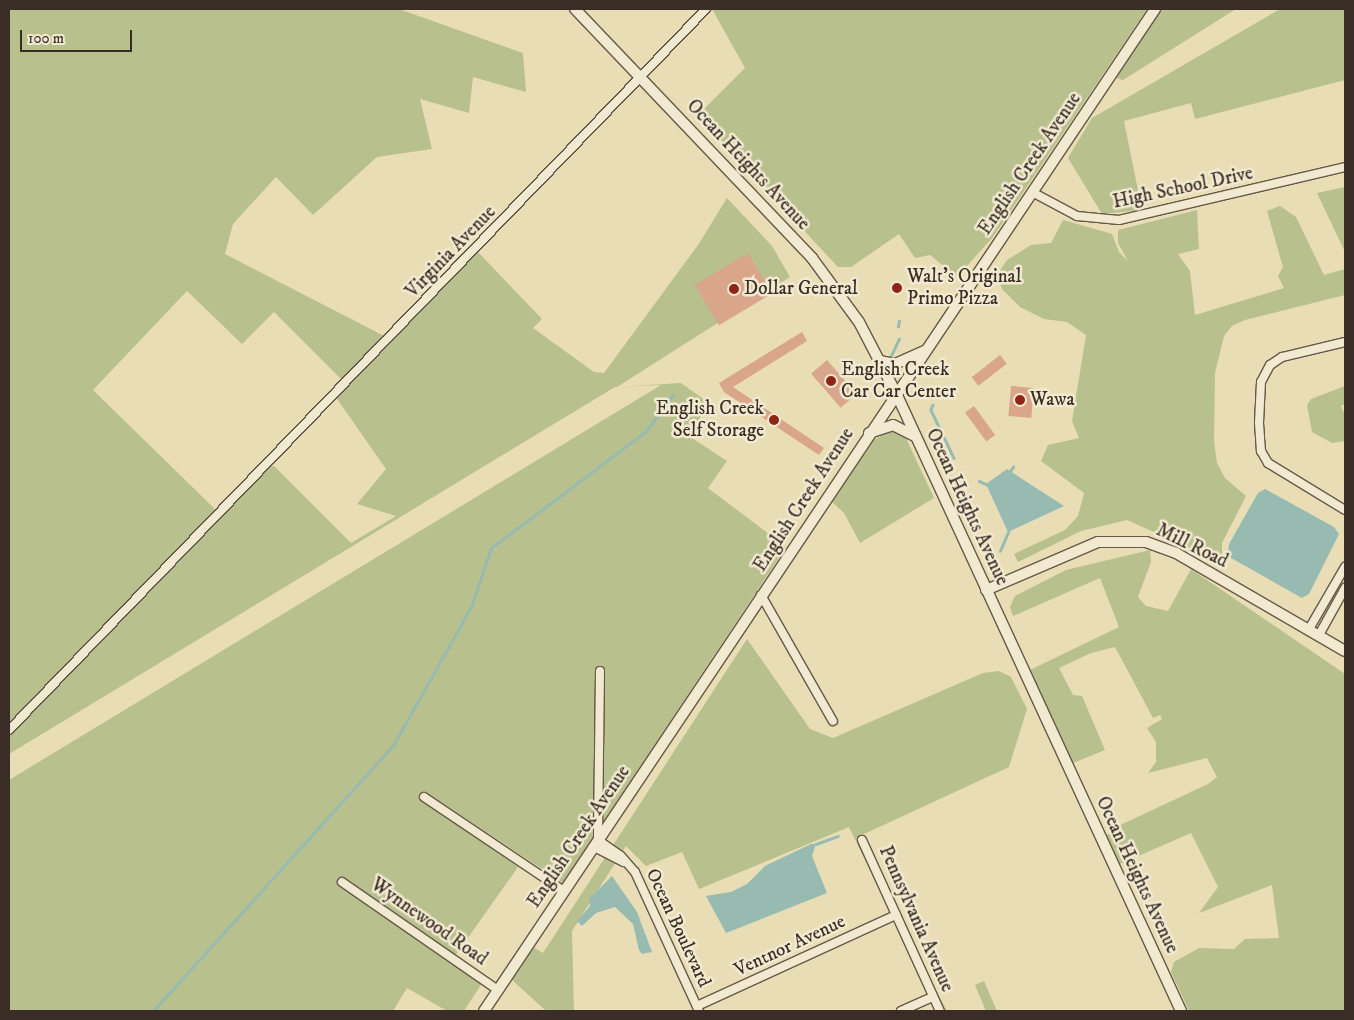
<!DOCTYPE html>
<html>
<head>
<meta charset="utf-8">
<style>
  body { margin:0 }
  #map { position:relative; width:1354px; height:1020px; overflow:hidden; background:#e9ddb6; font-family:"IM FELL DW Pica",serif }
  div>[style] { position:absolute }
  .green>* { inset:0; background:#b8c08d }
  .water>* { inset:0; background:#97bbb0 }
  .stream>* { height:2.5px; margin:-1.25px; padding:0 1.25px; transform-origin:1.25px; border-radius:1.25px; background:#97bbb0 }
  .building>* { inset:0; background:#d9a58b; transform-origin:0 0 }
  .roads { filter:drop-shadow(1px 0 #655949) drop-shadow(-1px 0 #655949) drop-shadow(0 1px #655949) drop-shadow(0 -1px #655949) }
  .street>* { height:8px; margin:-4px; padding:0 4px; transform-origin:4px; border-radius:4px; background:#f1e9d0 }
  .secondary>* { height:10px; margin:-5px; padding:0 5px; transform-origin:5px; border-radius:5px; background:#f1e9d0 }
  .dots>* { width:14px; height:14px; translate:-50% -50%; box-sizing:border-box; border:2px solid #f1e9d0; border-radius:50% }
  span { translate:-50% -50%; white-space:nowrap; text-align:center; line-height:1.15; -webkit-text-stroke:5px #f1e9d0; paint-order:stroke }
  .street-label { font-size:19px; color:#392d25 }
  .poi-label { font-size:19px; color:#392d25 }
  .left { translate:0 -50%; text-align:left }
  .right { translate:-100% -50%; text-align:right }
  .frame { position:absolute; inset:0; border:10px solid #392d25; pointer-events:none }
  .scale { position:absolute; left:20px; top:30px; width:112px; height:22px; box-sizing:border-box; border:2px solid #392d25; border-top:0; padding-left:6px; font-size:15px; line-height:18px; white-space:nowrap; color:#392d25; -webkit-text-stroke:4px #f1e9d0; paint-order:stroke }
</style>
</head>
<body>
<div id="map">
  <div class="green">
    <div style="clip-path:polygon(evenodd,9px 9px,399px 9px,523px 53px,526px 92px,473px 77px,469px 113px,420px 99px,432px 149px,377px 157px,313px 215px,276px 177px,233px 224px,225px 254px,390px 339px,476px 250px,542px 319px,533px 328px,594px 372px,604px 373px,698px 245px,727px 198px,772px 246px,790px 277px,617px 387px,681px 383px,709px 403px,689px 436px,727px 461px,708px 488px,786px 547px,563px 883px,426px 792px,420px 798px,518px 867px,453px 959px,484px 980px,464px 1011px,447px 1011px,407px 988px,393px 1011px,9px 1011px,9px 780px,661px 385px,615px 387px,9px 754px,9px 9px,187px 291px,242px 344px,274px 312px,346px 384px,335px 396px,386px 469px,357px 504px,396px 516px,351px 543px,274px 466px,265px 468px,220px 514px,93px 390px,187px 291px)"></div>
    <div style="clip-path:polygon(712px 9px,1147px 9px,993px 237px,957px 277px,930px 255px,915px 258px,899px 234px,851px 267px,838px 267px,697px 116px,745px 68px)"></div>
    <div style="clip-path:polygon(1162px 9px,1236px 9px,1123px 80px,1116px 78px)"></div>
    <div style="clip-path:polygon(1280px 9px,1345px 9px,1345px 80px,1195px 119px,1191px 103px,1124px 121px,1142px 210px,1102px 214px,1068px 158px,1092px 118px)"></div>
    <div style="clip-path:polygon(1345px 187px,1345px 252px,1317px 193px)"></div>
    <div style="clip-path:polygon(1280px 206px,1296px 217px,1324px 275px,1345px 269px,1345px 295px,1245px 320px,1232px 326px,1224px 336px,1215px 373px,1214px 441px,1217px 463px,1225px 478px,1246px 496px,1222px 543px,1222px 558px,1218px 561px,1127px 520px,1081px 531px,1018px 562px,1014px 554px,1065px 530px,1078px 516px,1084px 493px,1041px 461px,1048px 445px,1079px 438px,1072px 421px,1086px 335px,1067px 322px,1044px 319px,1020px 307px,1002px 289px,997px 275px,1007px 260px,1031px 245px,1051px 243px,1063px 220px,1112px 234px,1119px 252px,1128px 261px,1118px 243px,1118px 230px,1197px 210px,1199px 249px,1178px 254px,1190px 271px,1195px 315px,1284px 288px,1278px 276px,1283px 267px,1267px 211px)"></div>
    <div style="clip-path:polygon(1345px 386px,1345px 404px,1341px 406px,1345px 415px,1345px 441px,1332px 443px,1312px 432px,1307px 405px,1311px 399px)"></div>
    <div style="clip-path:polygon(890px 430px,905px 436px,934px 498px,860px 543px,844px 513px,832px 502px,874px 440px)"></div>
    <div style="clip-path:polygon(1150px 550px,1151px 562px,1138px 597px,1146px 606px,1168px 611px,1191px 569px,1345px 674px,1345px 1011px,1189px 1011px,1171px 972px,1174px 962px,1199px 948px,1234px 949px,1245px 939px,1279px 938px,1272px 885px,1199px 913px,1218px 887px,1191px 833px,1120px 864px,1106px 836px,1116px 827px,1208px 784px,1217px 777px,1207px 758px,1148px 773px,1156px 762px,1156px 742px,1147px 728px,1162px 719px,1160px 715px,1153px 718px,1115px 647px,1091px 653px,1059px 668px,1073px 695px,1082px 696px,1105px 750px,1073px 763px,1030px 670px,1119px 627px,1100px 578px,1013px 616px,1010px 607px,1015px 596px,1066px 570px)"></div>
    <div style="clip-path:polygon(747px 639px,810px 729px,833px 738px,983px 673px,999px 671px,1011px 677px,1027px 709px,1009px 767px,862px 835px,896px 915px,947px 1011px,938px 1011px,849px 827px,699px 889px,682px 852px,646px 866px,626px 846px,572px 931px,574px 1011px,546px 1011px,511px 979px,533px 947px,543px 953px)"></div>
    <div style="clip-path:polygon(984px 981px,997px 1011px,986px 1011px,975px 985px)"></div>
  </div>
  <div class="water">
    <div style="clip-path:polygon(1007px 469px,1010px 471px,1064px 506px,1008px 532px,986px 484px)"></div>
    <div style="clip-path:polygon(1265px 489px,1334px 527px,1339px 534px,1309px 594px,1302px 598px,1231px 558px,1228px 552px,1229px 544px,1258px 493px)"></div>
    <div style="clip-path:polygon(811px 844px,816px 844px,812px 856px,827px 893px,726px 933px,706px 896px,731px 892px,747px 884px,765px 866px)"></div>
    <div style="clip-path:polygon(612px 876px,637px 912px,652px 952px,642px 954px,639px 950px,633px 924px,615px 907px,596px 913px,582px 926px,577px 921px,590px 906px,589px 899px)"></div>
  </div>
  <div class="stream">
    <div style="left:898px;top:327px;width:6px;rotate:-81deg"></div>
    <div style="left:889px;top:360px;width:23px;rotate:-65deg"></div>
    <div style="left:933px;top:405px;width:5px;rotate:112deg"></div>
    <div style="left:931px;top:410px;width:53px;rotate:64.4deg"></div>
    <div style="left:1010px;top:471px;width:5px;rotate:-53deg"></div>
    <div style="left:979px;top:481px;width:8px;rotate:23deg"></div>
    <div style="left:1000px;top:551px;width:21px;rotate:-67deg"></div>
    <div style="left:816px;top:844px;width:23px;rotate:-20deg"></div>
    <div style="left:153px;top:1011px;width:360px;rotate:-47.9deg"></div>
    <div style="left:394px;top:744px;width:157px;rotate:-60.7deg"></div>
    <div style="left:471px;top:607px;width:62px;rotate:-71.3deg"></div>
    <div style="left:491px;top:548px;width:194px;rotate:-37deg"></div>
    <div style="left:646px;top:431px;width:45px;rotate:-53.1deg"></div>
  </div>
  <div class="building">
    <div style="left:748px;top:253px;width:47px;height:62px;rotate:59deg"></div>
    <div style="clip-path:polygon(802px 332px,807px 341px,733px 387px,824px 448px,819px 455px,724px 392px,719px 383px)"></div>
    <div style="left:1000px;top:355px;width:11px;height:36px;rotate:52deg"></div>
    <div style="left:827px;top:360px;width:45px;height:21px;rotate:49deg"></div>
    <div style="left:1011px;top:386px;width:23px;height:30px;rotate:5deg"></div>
    <div style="left:974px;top:406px;width:36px;height:11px;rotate:54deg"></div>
  </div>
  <div class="roads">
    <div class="street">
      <div style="left:1032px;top:192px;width:51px;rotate:28.1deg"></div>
      <div style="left:1077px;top:216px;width:42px;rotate:5.4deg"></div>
      <div style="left:1119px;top:220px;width:232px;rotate:-13.2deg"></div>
      <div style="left:1345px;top:342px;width:65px;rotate:166.6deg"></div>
      <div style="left:1282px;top:357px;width:14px;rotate:146deg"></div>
      <div style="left:1270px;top:365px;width:19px;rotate:118deg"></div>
      <div style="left:1261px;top:382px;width:41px;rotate:92.8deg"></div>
      <div style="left:1259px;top:423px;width:28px;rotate:86deg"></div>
      <div style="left:1261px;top:451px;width:14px;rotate:60deg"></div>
      <div style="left:1268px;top:463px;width:90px;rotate:31.4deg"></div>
      <div style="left:761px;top:595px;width:145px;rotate:60.3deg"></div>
      <div style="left:1309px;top:629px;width:72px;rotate:-59.9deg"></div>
      <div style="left:1319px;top:635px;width:54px;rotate:-61deg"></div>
      <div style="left:600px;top:671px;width:169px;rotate:90.7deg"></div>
      <div style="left:598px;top:840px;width:28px;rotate:35deg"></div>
      <div style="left:621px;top:856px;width:21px;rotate:49deg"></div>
      <div style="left:635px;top:872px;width:153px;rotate:65.3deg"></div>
      <div style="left:9px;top:730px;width:1003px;rotate:-45.97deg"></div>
      <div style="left:424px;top:797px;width:169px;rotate:33.9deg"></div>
      <div style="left:862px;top:840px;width:188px;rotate:65.5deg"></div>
      <div style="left:594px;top:847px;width:33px;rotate:27deg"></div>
      <div style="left:342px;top:882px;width:190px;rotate:34.7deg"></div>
      <div style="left:697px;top:1006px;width:219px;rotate:-24.6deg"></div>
      <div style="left:901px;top:1011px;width:35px;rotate:-24deg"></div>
    </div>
    <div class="secondary">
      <div style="left:575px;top:9px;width:344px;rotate:46.4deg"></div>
      <div style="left:812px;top:258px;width:79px;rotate:53.7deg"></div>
      <div style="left:859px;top:322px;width:80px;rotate:62.5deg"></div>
      <div style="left:896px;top:393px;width:681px;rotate:65.24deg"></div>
      <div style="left:880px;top:361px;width:15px;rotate:11deg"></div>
      <div style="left:895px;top:364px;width:32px;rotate:-24deg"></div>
      <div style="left:869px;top:433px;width:25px;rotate:-18deg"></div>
      <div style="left:893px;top:425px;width:25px;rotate:27deg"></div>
      <div style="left:986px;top:590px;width:122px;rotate:-23.2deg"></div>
      <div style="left:1098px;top:542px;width:48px"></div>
      <div style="left:1146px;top:542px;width:32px;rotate:20deg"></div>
      <div style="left:1176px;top:553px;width:195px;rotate:30.1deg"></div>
      <div style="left:484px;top:1011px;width:1206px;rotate:-56.19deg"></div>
    </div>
  </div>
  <div class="dots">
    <div style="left:897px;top:288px;background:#8f2418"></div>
    <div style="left:734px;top:289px;background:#8f2418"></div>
    <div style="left:831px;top:381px;background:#8f2418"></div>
    <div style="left:1020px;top:400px;background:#8f2418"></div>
    <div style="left:774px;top:420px;background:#8f2418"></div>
  </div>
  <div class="street-label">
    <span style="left:1030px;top:164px;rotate:-56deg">English Creek Avenue</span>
    <span style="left:748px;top:165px;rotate:47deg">Ocean Heights Avenue</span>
    <span style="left:1183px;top:188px;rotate:-12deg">High School Drive</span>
    <span style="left:451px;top:252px;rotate:-46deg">Virginia Avenue</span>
    <span style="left:804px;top:500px;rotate:-57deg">English Creek Avenue</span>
    <span style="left:967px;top:507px;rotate:65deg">Ocean Heights Avenue</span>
    <span style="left:1192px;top:546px;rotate:26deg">Mill Road</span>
    <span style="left:579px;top:837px;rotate:-56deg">English Creek Avenue</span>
    <span style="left:1137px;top:875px;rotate:65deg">Ocean Heights Avenue</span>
    <span style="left:916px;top:919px;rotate:66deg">Pennsylvania Avenue</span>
    <span style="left:429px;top:922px;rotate:35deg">Wynnewood Road</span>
    <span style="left:678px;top:928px;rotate:65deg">Ocean Boulevard</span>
    <span style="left:790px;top:946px;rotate:-25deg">Ventnor Avenue</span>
  </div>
  <div class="poi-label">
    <span class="left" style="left:907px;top:288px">Walt's Original<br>Primo Pizza</span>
    <span class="left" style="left:744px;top:289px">Dollar General</span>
    <span class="left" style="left:841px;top:381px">English Creek<br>Car Car Center</span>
    <span class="left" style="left:1030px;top:400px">Wawa</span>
    <span class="right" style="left:764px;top:420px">English Creek<br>Self Storage</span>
  </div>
  <div class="frame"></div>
  <div class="scale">100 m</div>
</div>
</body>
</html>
